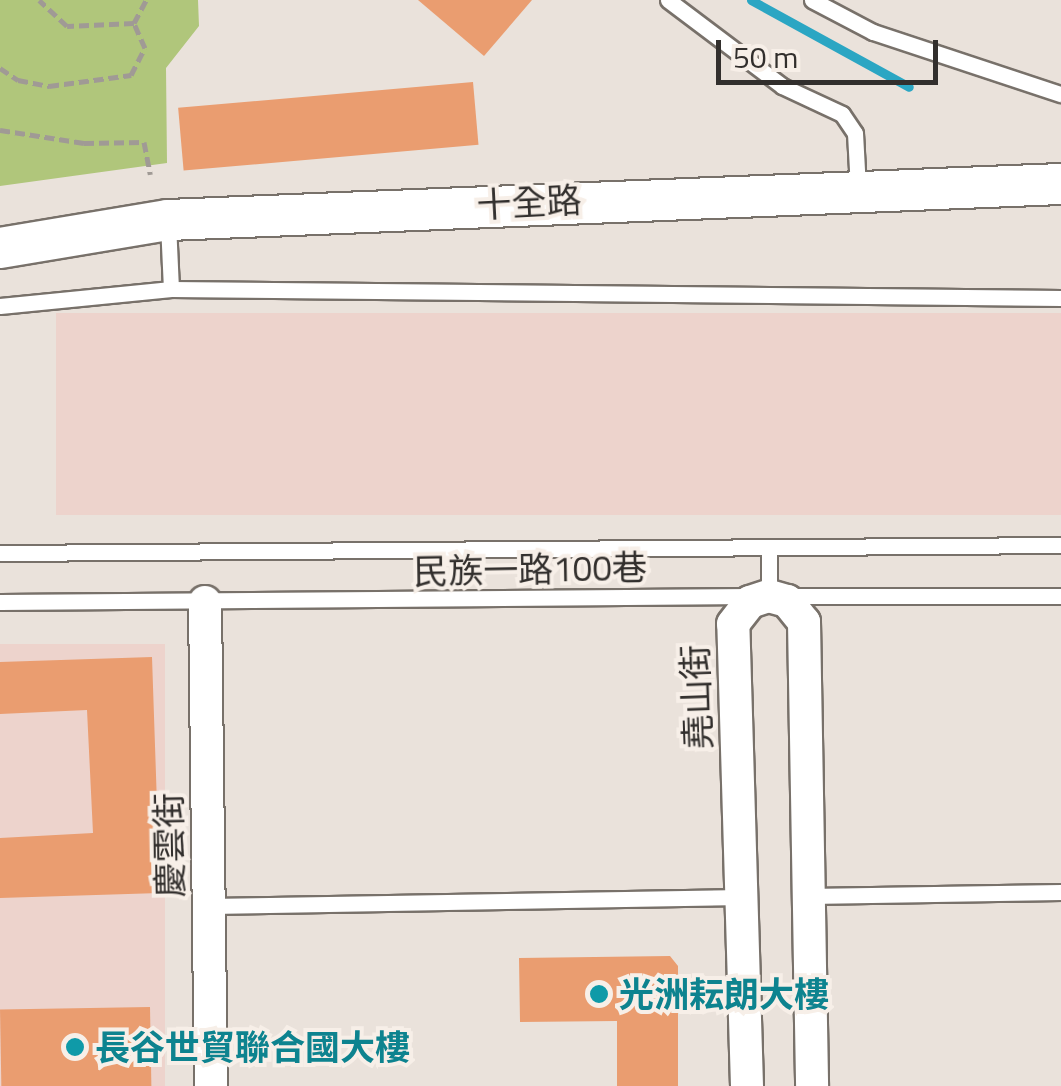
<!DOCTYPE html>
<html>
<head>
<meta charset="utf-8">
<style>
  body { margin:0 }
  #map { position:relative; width:1061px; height:1086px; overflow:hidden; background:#eae2db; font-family:"Titillium Web","Noto Sans TC",sans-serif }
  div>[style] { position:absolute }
  .commercial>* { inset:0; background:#edd3cc; transform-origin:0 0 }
  .green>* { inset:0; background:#b0c67b }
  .stream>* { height:9px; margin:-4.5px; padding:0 4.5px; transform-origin:4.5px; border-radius:4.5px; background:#2ba6c3 }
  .building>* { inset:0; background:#ea9d70; transform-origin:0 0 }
  .path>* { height:5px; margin-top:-2.5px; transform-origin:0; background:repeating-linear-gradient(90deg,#a09a95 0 10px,transparent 0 15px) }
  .roads { filter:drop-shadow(2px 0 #78716a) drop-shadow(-2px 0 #78716a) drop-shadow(0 2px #78716a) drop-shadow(0 -2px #78716a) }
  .service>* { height:15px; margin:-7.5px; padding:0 7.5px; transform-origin:7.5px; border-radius:7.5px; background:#fff }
  .minor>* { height:32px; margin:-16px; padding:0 16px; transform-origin:16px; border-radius:16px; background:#fff }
  .tertiary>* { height:40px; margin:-20px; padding:0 20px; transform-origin:20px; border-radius:20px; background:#fff }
  .dots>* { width:28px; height:28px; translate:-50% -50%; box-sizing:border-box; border:5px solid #f7efe8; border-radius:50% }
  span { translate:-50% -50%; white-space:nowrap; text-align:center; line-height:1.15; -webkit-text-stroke:8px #f7efe8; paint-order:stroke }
  .street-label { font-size:35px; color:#322f2d }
  .culture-label { font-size:35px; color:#0d838f; font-weight:700 }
  .left { translate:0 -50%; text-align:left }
  .scale { position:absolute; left:716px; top:40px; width:222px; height:45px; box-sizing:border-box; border:5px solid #322f2d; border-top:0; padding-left:12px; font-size:30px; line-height:35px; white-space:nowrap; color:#322f2d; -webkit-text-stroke:8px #f7efe8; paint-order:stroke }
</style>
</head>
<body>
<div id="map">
  <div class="commercial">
    <div style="left:1061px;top:313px;width:202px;height:1005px;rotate:90deg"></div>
    <div style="left:0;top:644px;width:165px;height:442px"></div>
  </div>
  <div class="green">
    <div style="clip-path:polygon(0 0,198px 0,199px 26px,166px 68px,167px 163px,0 186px)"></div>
  </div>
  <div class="stream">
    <div style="left:751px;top:0;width:180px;rotate:28.8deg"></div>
  </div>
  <div class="building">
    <div style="clip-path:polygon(418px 0,532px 0,484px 56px)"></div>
    <div style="left:473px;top:82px;width:63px;height:296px;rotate:85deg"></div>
    <div style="clip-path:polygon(152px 657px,160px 893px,0 898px,0 838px,93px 833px,87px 710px,0 714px,0 662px)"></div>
    <div style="clip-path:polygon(670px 956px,678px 966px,678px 1086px,617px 1086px,617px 1021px,520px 1022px,519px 958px)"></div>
    <div style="left:150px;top:1007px;width:79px;height:150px;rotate:89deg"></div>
  </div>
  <div class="path">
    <div style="left:134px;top:23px;width:26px;rotate:-62deg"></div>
    <div style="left:0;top:68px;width:22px;rotate:34deg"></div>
    <div style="left:18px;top:80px;width:32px;rotate:11deg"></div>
    <div style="left:49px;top:86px;width:83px;rotate:-7.6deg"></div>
    <div style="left:131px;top:75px;width:30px;rotate:-63deg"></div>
    <div style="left:145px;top:48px;width:27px;rotate:-114deg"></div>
    <div style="left:134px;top:23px;width:67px;rotate:177.4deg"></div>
    <div style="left:67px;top:26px;width:38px;rotate:-137deg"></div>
    <div style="left:0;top:130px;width:85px;rotate:8.8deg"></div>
    <div style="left:84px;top:143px;width:60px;rotate:-1deg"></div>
    <div style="left:144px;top:142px;width:33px;rotate:79deg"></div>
  </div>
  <div class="roads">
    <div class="service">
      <div style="left:668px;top:0;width:143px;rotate:37deg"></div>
      <div style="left:782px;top:86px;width:66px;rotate:25deg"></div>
      <div style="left:842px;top:114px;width:23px;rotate:56deg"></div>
      <div style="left:855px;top:133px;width:56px;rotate:86.9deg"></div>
      <div style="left:812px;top:0;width:69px;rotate:27.7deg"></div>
      <div style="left:873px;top:32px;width:198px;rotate:18.3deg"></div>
      <div style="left:168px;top:223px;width:66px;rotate:87.4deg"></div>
      <div style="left:0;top:306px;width:172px;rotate:-5.7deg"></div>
      <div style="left:171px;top:289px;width:890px;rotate:0.58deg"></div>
      <div style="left:769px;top:548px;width:48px;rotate:90deg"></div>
      <div style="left:0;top:553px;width:1061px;rotate:-0.43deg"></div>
      <div style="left:784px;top:596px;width:277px"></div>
      <div style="left:0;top:602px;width:751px;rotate:-0.46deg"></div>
      <div style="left:808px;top:896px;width:253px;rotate:-0.9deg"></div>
      <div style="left:210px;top:906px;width:533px;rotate:-0.97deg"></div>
    </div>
    <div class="minor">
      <div style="left:205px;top:602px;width:484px;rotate:89.3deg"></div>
      <div style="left:747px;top:1086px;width:462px;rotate:-91.7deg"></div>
      <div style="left:733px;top:624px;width:28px;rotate:-52deg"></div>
      <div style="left:750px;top:602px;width:20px;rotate:-18deg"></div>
      <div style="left:769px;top:596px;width:19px;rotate:16deg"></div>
      <div style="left:787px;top:601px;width:27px;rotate:51deg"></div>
      <div style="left:804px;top:622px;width:464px;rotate:89deg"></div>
    </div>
    <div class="tertiary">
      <div style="left:0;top:248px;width:170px;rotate:-9.5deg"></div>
      <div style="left:168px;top:220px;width:894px;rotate:-2.31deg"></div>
    </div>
  </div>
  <div class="dots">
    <div style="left:599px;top:994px;background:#0f9aa8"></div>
    <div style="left:75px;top:1047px;background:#0f9aa8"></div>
  </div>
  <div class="street-label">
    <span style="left:529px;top:202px;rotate:-3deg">十全路</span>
    <span style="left:530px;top:569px;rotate:-1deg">民族一路100巷</span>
    <span style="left:696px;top:697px;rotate:-92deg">堯山街</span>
    <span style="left:169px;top:845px;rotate:-91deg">慶雲街</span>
  </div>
  <div class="culture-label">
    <span class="left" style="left:619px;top:994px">光洲耘朗大樓</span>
    <span class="left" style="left:95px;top:1047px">長谷世貿聯合國大樓</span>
  </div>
  <div class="scale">50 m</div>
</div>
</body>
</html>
